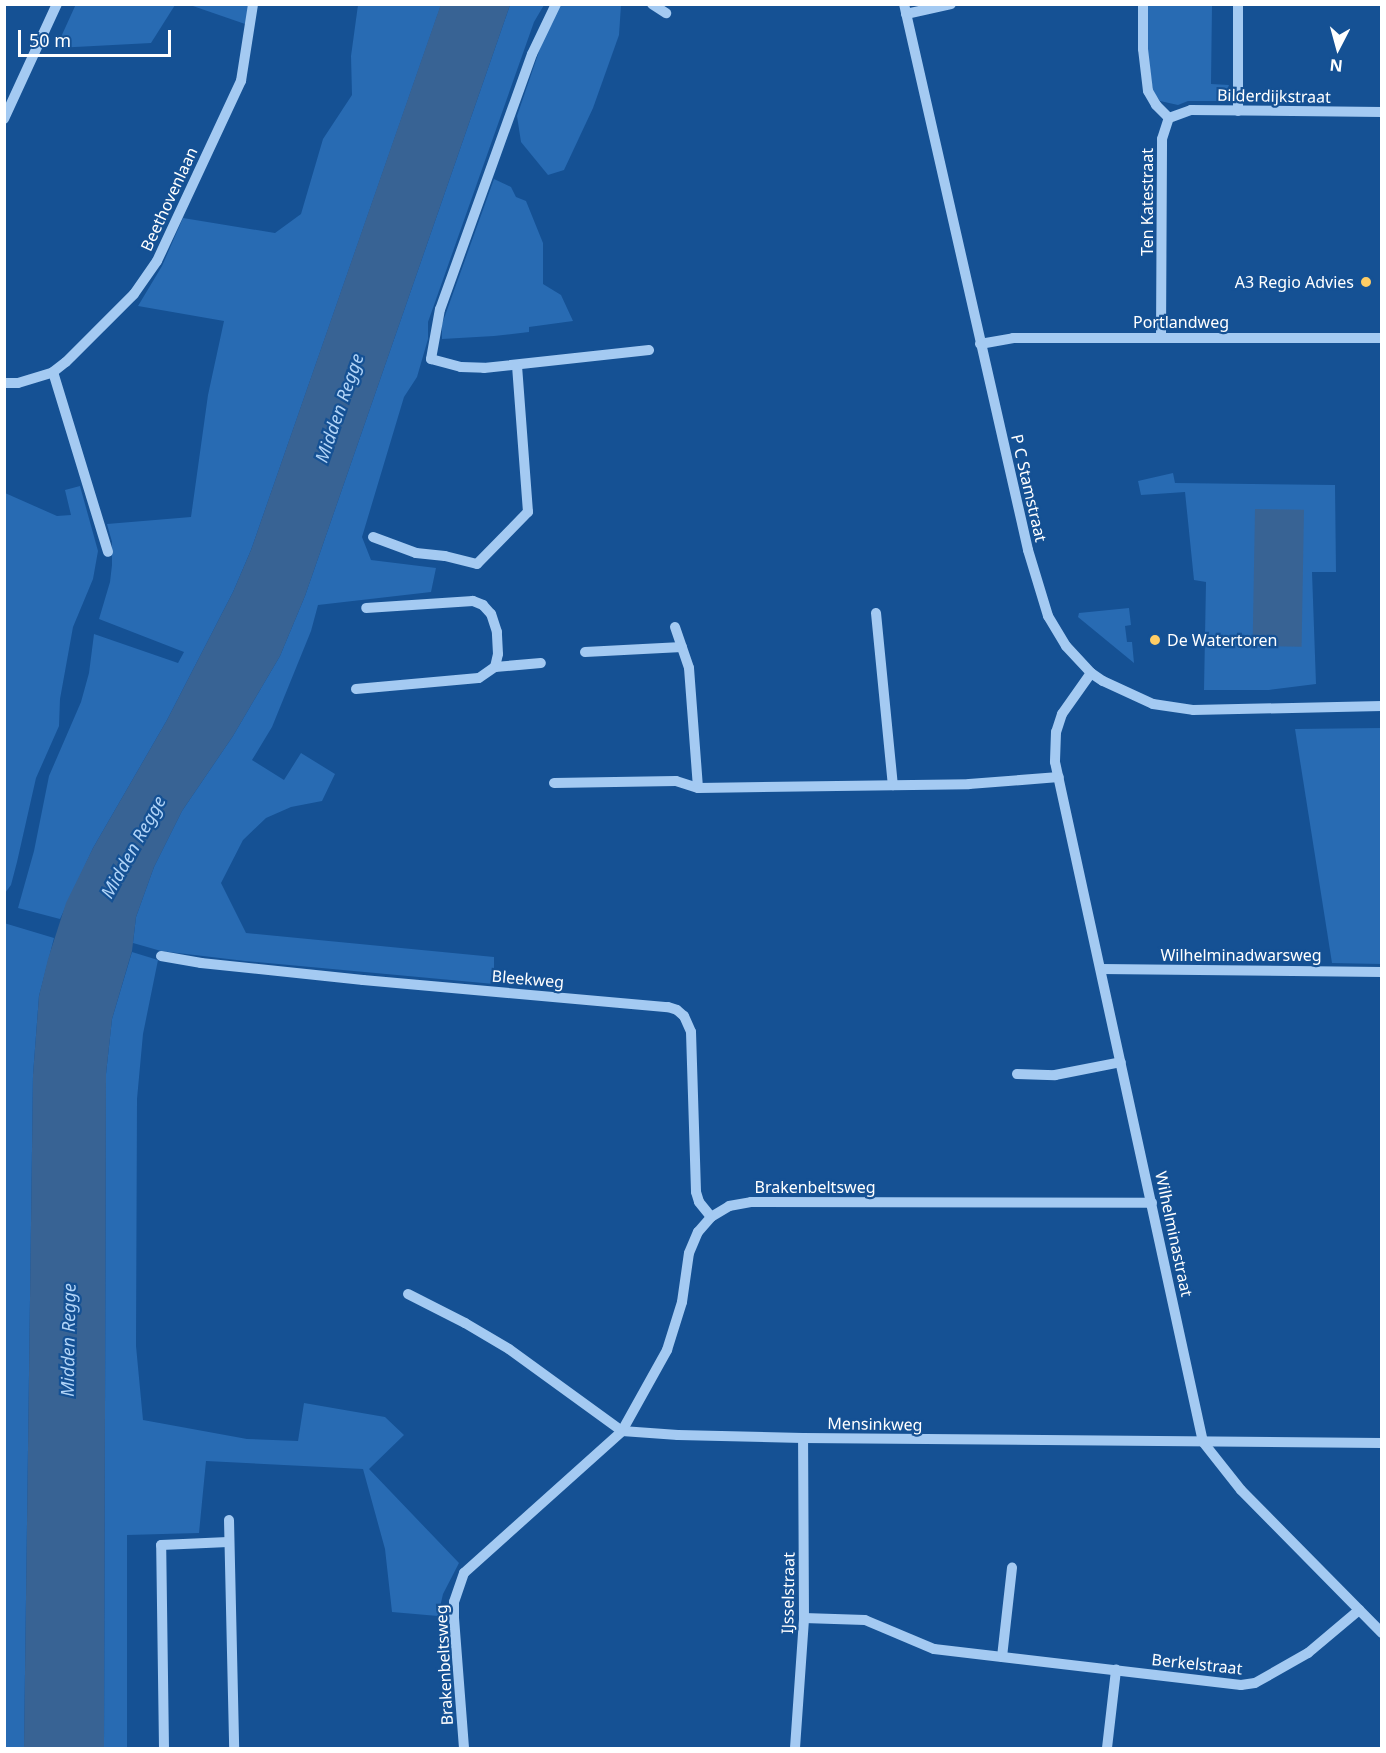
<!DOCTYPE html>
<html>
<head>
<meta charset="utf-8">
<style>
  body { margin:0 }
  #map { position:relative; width:1386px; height:1753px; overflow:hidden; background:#155194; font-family:"Noto Sans",sans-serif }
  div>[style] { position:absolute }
  .green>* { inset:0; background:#286bb3 }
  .water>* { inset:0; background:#386394; transform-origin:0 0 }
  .minor>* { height:10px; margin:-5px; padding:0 5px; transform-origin:5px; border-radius:5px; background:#a4caf2 }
  .dots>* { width:16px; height:16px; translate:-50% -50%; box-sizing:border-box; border:3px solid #155194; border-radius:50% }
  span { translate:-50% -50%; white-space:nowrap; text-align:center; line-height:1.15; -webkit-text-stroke:4.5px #155194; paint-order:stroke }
  .street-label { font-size:16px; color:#fff }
  .poi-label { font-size:16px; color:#fff }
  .right { translate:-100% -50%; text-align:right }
  .left { translate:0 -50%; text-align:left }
  .water-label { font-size:18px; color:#b1d4f8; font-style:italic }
  .frame { position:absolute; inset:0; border:6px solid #fff; pointer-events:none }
  .north { position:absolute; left:1308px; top:18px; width:60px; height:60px; -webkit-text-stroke:4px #155194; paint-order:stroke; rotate:186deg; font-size:16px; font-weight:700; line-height:24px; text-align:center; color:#fff }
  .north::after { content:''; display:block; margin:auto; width:21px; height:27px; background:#fff; clip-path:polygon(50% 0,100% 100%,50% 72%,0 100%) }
  .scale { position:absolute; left:18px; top:30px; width:153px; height:27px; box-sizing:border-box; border:3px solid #fff; border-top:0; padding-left:8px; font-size:18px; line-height:21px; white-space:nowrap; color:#fff; -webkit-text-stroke:4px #155194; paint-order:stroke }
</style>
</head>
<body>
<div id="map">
  <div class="green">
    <div style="clip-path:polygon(76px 4px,175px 4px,175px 5px,151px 43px,56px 48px)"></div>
    <div style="clip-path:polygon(190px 5px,250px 5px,248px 25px)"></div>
    <div style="clip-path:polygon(358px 5px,441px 5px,251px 550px,233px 592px,167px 720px,93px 848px,60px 919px,18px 908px,34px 851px,49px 776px,81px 702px,89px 673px,94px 634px,178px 663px,184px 652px,99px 619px,110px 582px,112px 565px,112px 542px,107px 524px,191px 517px,208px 395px,224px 321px,138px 306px,162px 266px,183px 218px,275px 233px,301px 214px,323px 139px,352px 95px,351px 56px)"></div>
    <div style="clip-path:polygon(510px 5px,544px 5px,534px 22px,428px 322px,428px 339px,417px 377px,404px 397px,362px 537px,371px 560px,436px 568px,431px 592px,318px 605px,311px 631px,272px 727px,252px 760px,284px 780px,301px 753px,335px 774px,322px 801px,291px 807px,266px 818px,243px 840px,221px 883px,246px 933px,494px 957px,494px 984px,245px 961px,161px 951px,133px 943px,136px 917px,154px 867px,182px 811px,233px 736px,280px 656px,305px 596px)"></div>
    <div style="clip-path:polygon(560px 5px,621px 5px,619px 35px,593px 108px,564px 170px,548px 175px,521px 142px,517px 116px,547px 28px)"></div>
    <div style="clip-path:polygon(1148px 5px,1212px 5px,1211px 84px,1229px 85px,1224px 97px,1217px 101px,1188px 101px,1178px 105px,1160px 101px,1157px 97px,1153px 92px,1148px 55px)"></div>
    <div style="clip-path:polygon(494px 179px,511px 187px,516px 197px,526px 201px,543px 243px,543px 284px,561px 295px,573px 321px,529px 327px,529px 332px,494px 336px,442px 339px,442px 324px)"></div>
    <div style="clip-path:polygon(1173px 473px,1175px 483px,1335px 485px,1336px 572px,1312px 572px,1316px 684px,1269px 690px,1204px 690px,1206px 582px,1194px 580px,1185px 492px,1141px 495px,1138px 481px)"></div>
    <div style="clip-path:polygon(80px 486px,98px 551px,93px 579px,73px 627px,60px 699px,59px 726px,36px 778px,17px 862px,11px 885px,5px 893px,5px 493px,57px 516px,71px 515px,65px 490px)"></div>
    <div style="clip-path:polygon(1129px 608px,1131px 625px,1125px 626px,1127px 642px,1132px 642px,1134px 663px,1078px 617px,1079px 613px)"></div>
    <div style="clip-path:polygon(1381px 728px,1381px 964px,1332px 963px,1295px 729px)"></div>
    <div style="clip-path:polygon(4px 923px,54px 938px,39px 996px,33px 1075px,24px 1748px,4px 1748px)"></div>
    <div style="clip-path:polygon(132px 952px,158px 960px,143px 1034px,137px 1099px,136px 1346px,143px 1420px,247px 1439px,298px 1441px,304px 1403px,385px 1417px,404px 1435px,369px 1469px,459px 1563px,443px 1594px,438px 1616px,392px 1612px,385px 1549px,363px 1469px,206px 1461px,199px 1533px,127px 1535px,127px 1748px,104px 1748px,106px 1074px,112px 1019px)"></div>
  </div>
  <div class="water">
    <div style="clip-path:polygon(441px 4px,510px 5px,305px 596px,280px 656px,233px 736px,182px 811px,154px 867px,136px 917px,132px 951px,112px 1019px,106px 1074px,104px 1748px,24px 1748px,33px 1075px,39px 996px,48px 959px,66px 903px,93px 848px,167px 720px,233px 592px,251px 550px)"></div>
    <div style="left:1255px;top:509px;width:49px;height:137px;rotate:1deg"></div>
  </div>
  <div class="minor">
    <div style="left:556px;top:4px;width:55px;rotate:115.6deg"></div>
    <div style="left:532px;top:54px;width:271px;rotate:109.8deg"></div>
    <div style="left:440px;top:309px;width:51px;rotate:100.2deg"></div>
    <div style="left:431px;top:359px;width:31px;rotate:15deg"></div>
    <div style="left:461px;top:367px;width:23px;rotate:2deg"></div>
    <div style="left:484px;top:368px;width:166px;rotate:-6.2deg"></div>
    <div style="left:652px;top:4px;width:17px;rotate:33deg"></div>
    <div style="left:904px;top:4px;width:560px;rotate:77.2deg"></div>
    <div style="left:1028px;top:550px;width:69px;rotate:73.1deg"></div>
    <div style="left:1048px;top:616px;width:35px;rotate:59deg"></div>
    <div style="left:1066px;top:646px;width:37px;rotate:47deg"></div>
    <div style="left:1091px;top:673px;width:14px;rotate:34deg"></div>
    <div style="left:1103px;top:681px;width:55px;rotate:24.7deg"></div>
    <div style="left:1153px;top:704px;width:40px;rotate:8.5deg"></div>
    <div style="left:1193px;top:710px;width:189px;rotate:-1.2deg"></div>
    <div style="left:1143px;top:4px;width:45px;rotate:90deg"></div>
    <div style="left:1143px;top:49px;width:42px;rotate:83.2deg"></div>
    <div style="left:1148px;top:91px;width:16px;rotate:60deg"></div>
    <div style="left:1156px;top:105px;width:18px;rotate:45deg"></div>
    <div style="left:1238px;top:4px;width:107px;rotate:90deg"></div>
    <div style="left:906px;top:14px;width:46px;rotate:-12.5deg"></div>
    <div style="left:4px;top:119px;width:127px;rotate:-65.3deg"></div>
    <div style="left:1161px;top:337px;width:198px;rotate:-89.7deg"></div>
    <div style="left:1162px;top:139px;width:22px;rotate:-72deg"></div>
    <div style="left:1169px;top:118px;width:23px;rotate:-20deg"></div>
    <div style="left:1191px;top:110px;width:191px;rotate:0.6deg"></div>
    <div style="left:980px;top:344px;width:34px;rotate:-10deg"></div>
    <div style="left:1013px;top:338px;width:369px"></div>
    <div style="left:53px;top:372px;width:188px;rotate:73deg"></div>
    <div style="left:4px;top:383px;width:14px"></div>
    <div style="left:18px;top:383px;width:37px;rotate:-17deg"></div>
    <div style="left:53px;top:372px;width:16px;rotate:-38deg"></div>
    <div style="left:66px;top:362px;width:96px;rotate:-45deg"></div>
    <div style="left:134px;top:294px;width:40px;rotate:-55.1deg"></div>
    <div style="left:157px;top:261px;width:199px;rotate:-65deg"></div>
    <div style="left:241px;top:81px;width:78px;rotate:-81.1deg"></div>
    <div style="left:373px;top:537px;width:46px;rotate:20.4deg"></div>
    <div style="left:416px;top:553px;width:29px;rotate:6deg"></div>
    <div style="left:445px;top:556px;width:33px;rotate:14deg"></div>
    <div style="left:477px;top:564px;width:73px;rotate:-45.6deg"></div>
    <div style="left:528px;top:512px;width:147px;rotate:-94.3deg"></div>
    <div style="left:876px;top:613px;width:173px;rotate:84.4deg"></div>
    <div style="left:675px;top:627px;width:43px;rotate:71.1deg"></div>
    <div style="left:689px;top:668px;width:120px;rotate:85.7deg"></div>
    <div style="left:585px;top:652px;width:97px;rotate:-3deg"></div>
    <div style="left:495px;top:667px;width:46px;rotate:-5deg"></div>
    <div style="left:1091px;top:673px;width:50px;rotate:125.3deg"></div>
    <div style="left:1062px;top:714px;width:19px;rotate:108deg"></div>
    <div style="left:1056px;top:732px;width:30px;rotate:92deg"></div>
    <div style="left:1055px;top:762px;width:696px;rotate:77.72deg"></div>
    <div style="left:1203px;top:1442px;width:61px;rotate:51.6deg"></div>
    <div style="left:1241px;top:1490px;width:201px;rotate:45.4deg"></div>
    <div style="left:356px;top:689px;width:123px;rotate:-5.1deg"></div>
    <div style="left:479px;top:678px;width:19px;rotate:-35deg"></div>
    <div style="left:495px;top:667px;width:13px;rotate:-77deg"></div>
    <div style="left:498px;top:654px;width:22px;rotate:-93deg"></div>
    <div style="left:497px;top:632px;width:19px;rotate:-108deg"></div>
    <div style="left:491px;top:614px;width:12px;rotate:-132deg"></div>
    <div style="left:483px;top:605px;width:11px;rotate:-158deg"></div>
    <div style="left:473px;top:601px;width:107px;rotate:176.3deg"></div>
    <div style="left:554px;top:783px;width:122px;rotate:-0.9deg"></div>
    <div style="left:676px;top:781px;width:23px;rotate:18deg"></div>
    <div style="left:698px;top:788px;width:271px;rotate:-0.8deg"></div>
    <div style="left:969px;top:784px;width:90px;rotate:-4.4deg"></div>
    <div style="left:161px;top:956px;width:41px;rotate:9.9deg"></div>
    <div style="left:201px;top:963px;width:163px;rotate:6deg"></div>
    <div style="left:363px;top:980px;width:306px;rotate:5.1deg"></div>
    <div style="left:668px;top:1007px;width:9px;rotate:18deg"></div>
    <div style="left:677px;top:1010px;width:9px;rotate:41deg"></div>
    <div style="left:684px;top:1016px;width:17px;rotate:66deg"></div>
    <div style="left:691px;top:1032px;width:160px;rotate:88.2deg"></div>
    <div style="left:696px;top:1192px;width:10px;rotate:73deg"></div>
    <div style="left:699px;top:1202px;width:19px;rotate:51deg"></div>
    <div style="left:1101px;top:969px;width:281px;rotate:0.6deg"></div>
    <div style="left:1017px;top:1074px;width:38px;rotate:2deg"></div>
    <div style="left:1055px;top:1075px;width:67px;rotate:-11.1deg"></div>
    <div style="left:408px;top:1294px;width:64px;rotate:27deg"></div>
    <div style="left:465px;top:1323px;width:51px;rotate:30.6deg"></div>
    <div style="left:509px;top:1349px;width:140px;rotate:36deg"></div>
    <div style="left:622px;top:1431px;width:56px;rotate:4.1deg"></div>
    <div style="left:678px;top:1435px;width:125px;rotate:1.4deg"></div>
    <div style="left:803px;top:1438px;width:579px;rotate:0.49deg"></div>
    <div style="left:229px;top:1520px;width:228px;rotate:88.7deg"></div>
    <div style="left:804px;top:1618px;width:61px;rotate:1.9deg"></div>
    <div style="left:865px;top:1620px;width:75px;rotate:22.8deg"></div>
    <div style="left:934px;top:1649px;width:309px;rotate:6.7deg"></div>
    <div style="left:1241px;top:1685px;width:14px;rotate:-8deg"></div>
    <div style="left:1255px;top:1683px;width:61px;rotate:-29.5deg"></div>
    <div style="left:1308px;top:1653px;width:67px;rotate:-40.1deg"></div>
    <div style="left:1002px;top:1657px;width:90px;rotate:-83.6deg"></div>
    <div style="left:164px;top:1748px;width:203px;rotate:-90.8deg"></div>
    <div style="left:161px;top:1545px;width:67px;rotate:-2.6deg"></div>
    <div style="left:464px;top:1748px;width:131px;rotate:-94.4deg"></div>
    <div style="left:454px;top:1617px;width:15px;rotate:-90deg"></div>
    <div style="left:454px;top:1602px;width:31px;rotate:-71deg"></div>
    <div style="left:464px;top:1573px;width:212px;rotate:-41.9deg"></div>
    <div style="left:622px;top:1431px;width:93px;rotate:-60.9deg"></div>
    <div style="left:667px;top:1350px;width:50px;rotate:-72.6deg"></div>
    <div style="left:682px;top:1302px;width:49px;rotate:-81.9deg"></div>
    <div style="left:689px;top:1253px;width:23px;rotate:-67deg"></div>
    <div style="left:698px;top:1232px;width:20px;rotate:-49deg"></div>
    <div style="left:711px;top:1217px;width:21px;rotate:-31deg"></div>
    <div style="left:729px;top:1206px;width:22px;rotate:-10deg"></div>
    <div style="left:751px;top:1202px;width:401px;rotate:0.1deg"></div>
    <div style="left:795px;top:1748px;width:130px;rotate:-86deg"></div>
    <div style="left:804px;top:1618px;width:180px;rotate:-90.3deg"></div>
    <div style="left:1107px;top:1748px;width:79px;rotate:-83.4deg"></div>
  </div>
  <div class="dots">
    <div style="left:1366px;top:282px;background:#ffcd65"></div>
    <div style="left:1155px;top:640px;background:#ffcd65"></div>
  </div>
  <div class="street-label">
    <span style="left:1274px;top:96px;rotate:1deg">Bilderdijkstraat</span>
    <span style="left:169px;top:199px;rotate:-65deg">Beethovenlaan</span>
    <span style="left:1147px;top:202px;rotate:-90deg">Ten Katestraat</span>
    <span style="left:1181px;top:322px">Portlandweg</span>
    <span style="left:1029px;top:488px;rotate:77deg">P C Stamstraat</span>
    <span style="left:1241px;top:955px">Wilhelminadwarsweg</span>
    <span style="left:528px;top:979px;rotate:5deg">Bleekweg</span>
    <span style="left:815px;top:1187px">Brakenbeltsweg</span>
    <span style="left:1174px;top:1234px;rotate:78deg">Wilhelminastraat</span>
    <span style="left:875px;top:1424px;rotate:1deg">Mensinkweg</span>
    <span style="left:788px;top:1593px;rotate:-89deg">IJsselstraat</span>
    <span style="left:1197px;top:1664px;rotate:6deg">Berkelstraat</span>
    <span style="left:444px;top:1665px;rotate:-93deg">Brakenbeltsweg</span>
  </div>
  <div class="poi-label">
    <span class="right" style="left:1354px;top:282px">A3 Regio Advies</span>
    <span class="left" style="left:1167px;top:640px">De Watertoren</span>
  </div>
  <div class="water-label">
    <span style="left:339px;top:408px;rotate:-71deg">Midden Regge</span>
    <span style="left:133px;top:847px;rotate:-61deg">Midden Regge</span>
    <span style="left:68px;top:1340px;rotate:-89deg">Midden Regge</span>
  </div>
  <div class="frame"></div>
  <div class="north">N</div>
  <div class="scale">50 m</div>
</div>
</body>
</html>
